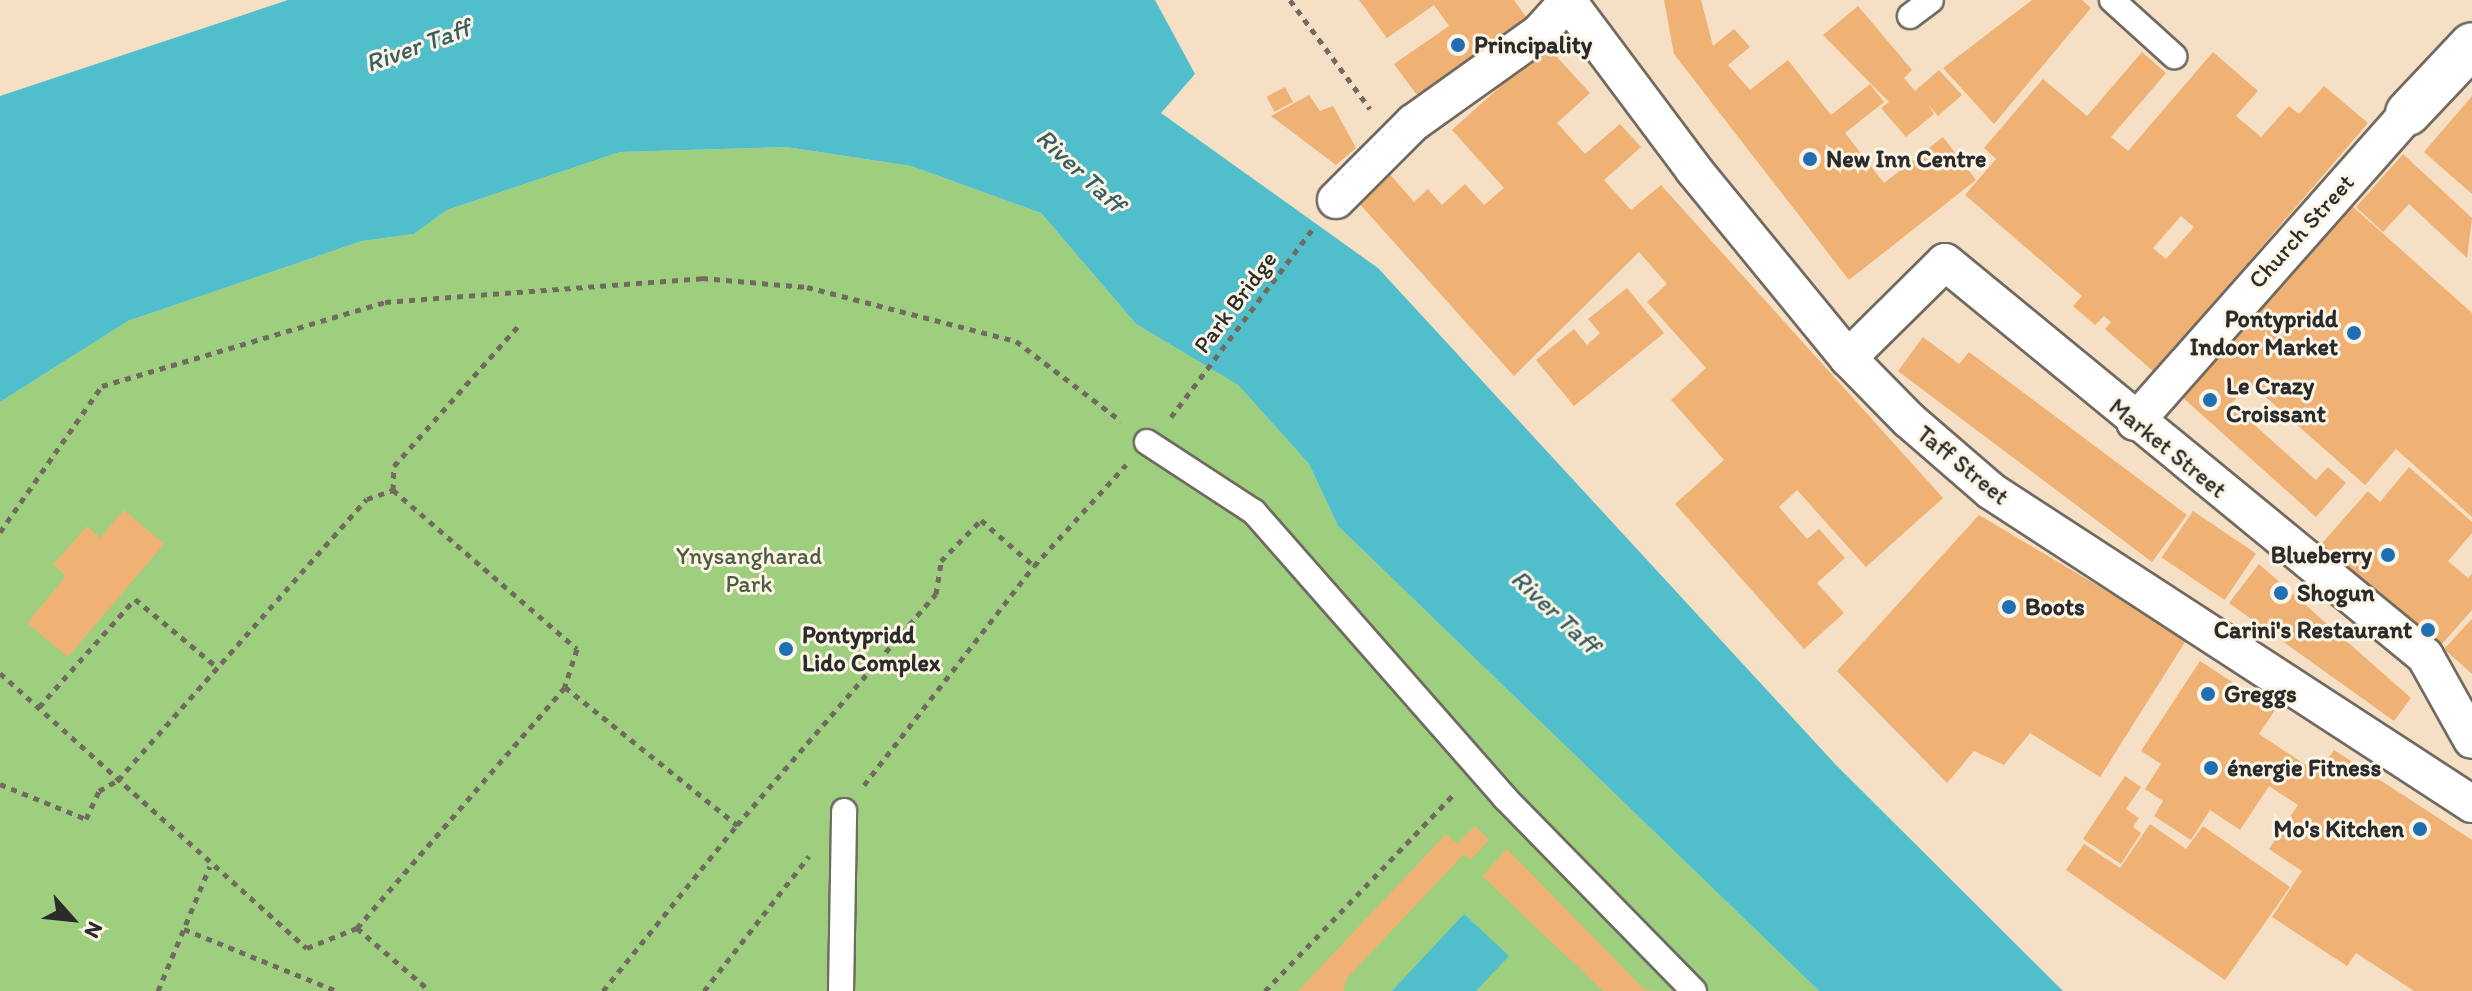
<!DOCTYPE html>
<html>
<head>
<meta charset="utf-8">
<style>
  body { margin:0 }
  #map { position:relative; width:2472px; height:991px; overflow:hidden; background:#f5e0c5; font-family:Itim,sans-serif }
  div>[style] { position:absolute }
  .green>* { inset:0; background:#9ecf7f }
  .water>* { inset:0; background:#51becb }
  .building>* { inset:0; background:#efb174; transform-origin:0 0 }
  .path>* { height:5px; margin-top:-2.5px; transform-origin:0; background:repeating-linear-gradient(90deg,#726a61 0 6px,transparent 0 12px) }
  .roads { filter:drop-shadow(2px 0 #726a61) drop-shadow(-2px 0 #726a61) drop-shadow(0 2px #726a61) drop-shadow(0 -2px #726a61) }
  .service>* { height:24px; margin:-12px; padding:0 12px; transform-origin:12px; border-radius:12px; background:#fff }
  .pedestrian>* { height:36px; margin:-18px; padding:0 18px; transform-origin:18px; border-radius:18px; background:#fff }
  .minor>* { height:44px; margin:-22px; padding:0 22px; transform-origin:22px; border-radius:22px; background:#fff }
  .dots>* { width:22px; height:22px; translate:-50% -50%; box-sizing:border-box; border:4px solid #fcf5e5; border-radius:50% }
  span { translate:-50% -50%; white-space:nowrap; text-align:center; line-height:1.15; -webkit-text-stroke:6px #fcf5e5; paint-order:stroke }
  .poi-label { font-size:24px; color:#2b2b2b; font-weight:700 }
  .left { translate:0 -50%; text-align:left }
  .right { translate:-100% -50%; text-align:right }
  .street-label { font-size:24px; color:#2b2b2b }
  .park-label { font-size:24px; color:#4e5c44 }
  .water-label { font-size:26px; color:#385e63; font-style:italic }
  .north { position:absolute; left:32px; top:879px; width:80px; height:80px; -webkit-text-stroke:6px #fcf5e5; paint-order:stroke; rotate:117deg; font-size:22px; font-weight:700; line-height:32px; text-align:center; color:#2b2b2b }
  .north::after { content:''; display:block; margin:auto; width:28px; height:36px; background:#2b2b2b; clip-path:polygon(50% 0,100% 100%,50% 72%,0 100%) }
</style>
</head>
<body>
<div id="map">
  <div class="green">
    <div style="clip-path:polygon(786px 147px,911px 166px,1041px 213px,1136px 324px,1238px 385px,1309px 464px,1338px 526px,1819px 991px,0 991px,0 402px,128px 321px,362px 241px,414px 234px,447px 210px,620px 152px)"></div>
  </div>
  <div class="water">
    <div style="clip-path:polygon(288px 0,1155px 0,1195px 74px,1161px 113px,1378px 268px,1836px 765px,2063px 991px,1819px 991px,1338px 526px,1309px 464px,1238px 385px,1136px 324px,1041px 213px,911px 166px,786px 147px,620px 152px,447px 210px,414px 234px,362px 241px,128px 321px,0 402px,0 96px)"></div>
    <div style="clip-path:polygon(1464px 914px,1509px 956px,1476px 991px,1392px 991px)"></div>
  </div>
  <div class="building">
    <div style="clip-path:polygon(1359px 0,1514px 0,1529px 21px,1420px 99px,1394px 64px,1449px 26px,1434px 5px,1387px 38px)"></div>
    <div style="clip-path:polygon(1664px 0,1701px 0,1713px 46px,1734px 29px,1750px 47px,1728px 65px,1750px 90px,1788px 60px,1831px 115px,1870px 84px,1884px 102px,1845px 133px,1884px 183px,1943px 137px,1976px 180px,1849px 280px,1674px 54px)"></div>
    <div style="clip-path:polygon(2032px 0,2082px 0,2091px 8px,1994px 124px,1943px 68px)"></div>
    <div style="clip-path:polygon(1858px 6px,1912px 70px,1904px 78px,1915px 91px,1939px 70px,1962px 95px,1938px 116px,1928px 104px,1934px 114px,1906px 137px,1881px 108px,1889px 102px,1823px 35px)"></div>
    <div style="clip-path:polygon(1546px 45px,1590px 93px,1557px 123px,1585px 154px,1620px 124px,1641px 147px,1604px 180px,1631px 210px,1661px 185px,1943px 498px,1866px 567px,1797px 490px,1779px 507px,1807px 539px,1819px 529px,1845px 558px,1817px 583px,1844px 613px,1804px 649px,1675px 504px,1724px 460px,1671px 400px,1706px 368px,1647px 302px,1667px 284px,1639px 252px,1514px 376px,1357px 201px,1389px 173px,1414px 202px,1428px 189px,1442px 205px,1465px 184px,1484px 205px,1504px 188px,1452px 130px)"></div>
    <div style="clip-path:polygon(evenodd,2142px 52px,2166px 73px,2111px 137px,2128px 151px,2213px 52px,2258px 91px,2236px 116px,2261px 137px,2289px 106px,2299px 114px,2324px 86px,2368px 123px,2154px 372px,2105px 329px,2111px 322px,2104px 316px,2095px 325px,2073px 306px,2082px 296px,1965px 195px,1996px 159px,1984px 148px,2043px 79px,2087px 116px,2142px 52px,2181px 216px,2194px 227px,2166px 259px,2153px 248px,2181px 216px)"></div>
    <div style="left:1285px;top:87px;width:17px;height:21px;rotate:62deg"></div>
    <div style="clip-path:polygon(1309px 95px,1320px 111px,1333px 106px,1356px 148px,1336px 165px,1271px 116px)"></div>
    <div style="clip-path:polygon(2472px 96px,2472px 194px,2424px 152px)"></div>
    <div style="clip-path:polygon(2403px 154px,2472px 218px,2467px 258px,2409px 204px,2383px 232px,2356px 207px)"></div>
    <div style="clip-path:polygon(2351px 205px,2472px 313px,2472px 517px,2396px 449px,2365px 485px,2250px 383px,2231px 404px,2316px 480px,2328px 467px,2346px 483px,2316px 517px,2181px 396px)"></div>
    <div style="clip-path:polygon(1627px 288px,1664px 333px,1574px 406px,1536px 360px,1574px 329px,1587px 345px,1600px 333px,1588px 319px)"></div>
    <div style="clip-path:polygon(1923px 337px,1959px 364px,1969px 352px,2187px 515px,2152px 562px,1898px 371px)"></div>
    <div style="clip-path:polygon(2409px 467px,2472px 522px,2472px 533px,2448px 561px,2468px 578px,2472px 574px,2472px 610px,2434px 653px,2317px 549px,2368px 491px,2380px 502px)"></div>
    <div style="clip-path:polygon(124px 510px,164px 544px,68px 657px,27px 623px,66px 576px,53px 565px,87px 526px,100px 538px)"></div>
    <div style="left:2193px;top:511px;width:76px;height:56px;rotate:34deg"></div>
    <div style="clip-path:polygon(1979px 515px,2187px 639px,2100px 777px,2030px 733px,2004px 765px,1974px 751px,1947px 783px,1837px 671px)"></div>
    <div style="clip-path:polygon(2259px 564px,2411px 698px,2394px 721px,2229px 603px)"></div>
    <div style="clip-path:polygon(2472px 619px,2472px 674px,2444px 649px)"></div>
    <div style="clip-path:polygon(2200px 661px,2275px 710px,2259px 734px,2318px 773px,2334px 750px,2472px 840px,2472px 991px,2414px 991px,2356px 953px,2347px 966px,2272px 917px,2302px 871px,2269px 849px,2298px 805px,2269px 786px,2240px 830px,2210px 810px,2191px 840px,2154px 816px,2163px 801px,2145px 789px,2161px 764px,2141px 751px)"></div>
    <div style="clip-path:polygon(2125px 776px,2141px 787px,2126px 809px,2139px 818px,2133px 827px,2141px 833px,2121px 864px,2083px 839px)"></div>
    <div style="clip-path:polygon(2150px 824px,2186px 849px,2203px 826px,2290px 887px,2225px 980px,2066px 870px,2084px 844px,2120px 868px)"></div>
    <div style="clip-path:polygon(1475px 826px,1489px 840px,1470px 860px,1464px 854px,1347px 978px,1343px 991px,1298px 991px,1446px 834px,1457px 844px)"></div>
    <div style="clip-path:polygon(1507px 849px,1645px 990px,1655px 991px,1603px 991px,1482px 876px)"></div>
  </div>
  <div class="path">
    <div style="left:1290px;top:0;width:135px;rotate:53.7deg"></div>
    <div style="left:1171px;top:417px;width:234px;rotate:-53deg"></div>
    <div style="left:393px;top:490px;width:243px;rotate:40.8deg"></div>
    <div style="left:577px;top:649px;width:40px;rotate:108deg"></div>
    <div style="left:0;top:532px;width:178px;rotate:-55.1deg"></div>
    <div style="left:102px;top:386px;width:295px;rotate:-16.5deg"></div>
    <div style="left:385px;top:302px;width:318px;rotate:-4.3deg"></div>
    <div style="left:702px;top:278px;width:105px;rotate:4.9deg"></div>
    <div style="left:807px;top:287px;width:216px;rotate:14.5deg"></div>
    <div style="left:1016px;top:341px;width:132px;rotate:37.3deg"></div>
    <div style="left:0;top:673px;width:412px;rotate:41.9deg"></div>
    <div style="left:307px;top:948px;width:54px;rotate:-21.8deg"></div>
    <div style="left:357px;top:928px;width:318px;rotate:-49.2deg"></div>
    <div style="left:565px;top:687px;width:221px;rotate:38.7deg"></div>
    <div style="left:737px;top:825px;width:305px;rotate:-49.3deg"></div>
    <div style="left:936px;top:594px;width:33px;rotate:-81deg"></div>
    <div style="left:941px;top:561px;width:57px;rotate:-45.7deg"></div>
    <div style="left:981px;top:520px;width:70px;rotate:41deg"></div>
    <div style="left:39px;top:707px;width:144px;rotate:-48.4deg"></div>
    <div style="left:135px;top:599px;width:108px;rotate:39.7deg"></div>
    <div style="left:0;top:784px;width:93px;rotate:22.1deg"></div>
    <div style="left:86px;top:819px;width:31px;rotate:-65deg"></div>
    <div style="left:99px;top:791px;width:22px;rotate:-30deg"></div>
    <div style="left:118px;top:780px;width:375px;rotate:-48.5deg"></div>
    <div style="left:367px;top:499px;width:28px;rotate:-19deg"></div>
    <div style="left:393px;top:490px;width:24px;rotate:-88deg"></div>
    <div style="left:394px;top:466px;width:190px;rotate:-48.4deg"></div>
    <div style="left:864px;top:785px;width:277px;rotate:-52.2deg"></div>
    <div style="left:1034px;top:566px;width:137px;rotate:-47.7deg"></div>
    <div style="left:357px;top:928px;width:96px;rotate:40.8deg"></div>
    <div style="left:184px;top:929px;width:165px;rotate:22.1deg"></div>
    <div style="left:158px;top:991px;width:135px;rotate:-67.4deg"></div>
    <div style="left:603px;top:991px;width:213px;rotate:-51.1deg"></div>
    <div style="left:704px;top:991px;width:171px;rotate:-52.1deg"></div>
    <div style="left:1265px;top:991px;width:274px;rotate:-46.2deg"></div>
  </div>
  <div class="roads">
    <div class="service">
      <div style="left:2112px;top:0;width:84px;rotate:42.1deg"></div>
      <div style="left:1910px;top:16px;width:26px;rotate:-37deg"></div>
      <div style="left:1147px;top:442px;width:128px;rotate:33.2deg"></div>
      <div style="left:1254px;top:512px;width:381px;rotate:48.7deg"></div>
      <div style="left:1505px;top:798px;width:270px;rotate:45.6deg"></div>
      <div style="left:841px;top:991px;width:180px;rotate:-89deg"></div>
    </div>
    <div class="pedestrian">
      <div style="left:1567px;top:0;width:212px;rotate:53.2deg"></div>
      <div style="left:1694px;top:170px;width:243px;rotate:50.7deg"></div>
      <div style="left:1848px;top:358px;width:87px;rotate:45.5deg"></div>
      <div style="left:1909px;top:420px;width:108px;rotate:40.9deg"></div>
      <div style="left:1991px;top:491px;width:574px;rotate:33.05deg"></div>
      <div style="left:1336px;top:200px;width:109px;rotate:-45deg"></div>
      <div style="left:1413px;top:123px;width:155px;rotate:-35.5deg"></div>
      <div style="left:1539px;top:33px;width:45px;rotate:-47.7deg"></div>
      <div style="left:1848px;top:358px;width:136px;rotate:-44.7deg"></div>
      <div style="left:1945px;top:262px;width:621px;rotate:39.38deg"></div>
      <div style="left:2425px;top:656px;width:96px;rotate:60.8deg"></div>
      <div style="left:2135px;top:422px;width:412px;rotate:-48.5deg"></div>
    </div>
    <div class="minor">
      <div style="left:2408px;top:113px;width:93px;rotate:-46.7deg"></div>
    </div>
  </div>
  <div class="dots">
    <div style="left:1458px;top:45px;background:#1f6fb2"></div>
    <div style="left:1810px;top:159px;background:#1f6fb2"></div>
    <div style="left:2354px;top:333px;background:#1f6fb2"></div>
    <div style="left:2210px;top:400px;background:#1f6fb2"></div>
    <div style="left:2388px;top:555px;background:#1f6fb2"></div>
    <div style="left:2281px;top:593px;background:#1f6fb2"></div>
    <div style="left:2009px;top:607px;background:#1f6fb2"></div>
    <div style="left:2428px;top:630px;background:#1f6fb2"></div>
    <div style="left:786px;top:649px;background:#1f6fb2"></div>
    <div style="left:2208px;top:694px;background:#1f6fb2"></div>
    <div style="left:2211px;top:768px;background:#1f6fb2"></div>
    <div style="left:2420px;top:829px;background:#1f6fb2"></div>
  </div>
  <div class="poi-label">
    <span class="left" style="left:1474px;top:45px">Principality</span>
    <span class="left" style="left:1826px;top:159px">New Inn Centre</span>
    <span class="right" style="left:2338px;top:333px">Pontypridd<br>Indoor Market</span>
    <span class="left" style="left:2226px;top:400px">Le Crazy<br>Croissant</span>
    <span class="right" style="left:2372px;top:555px">Blueberry</span>
    <span class="left" style="left:2297px;top:593px">Shogun</span>
    <span class="left" style="left:2025px;top:607px">Boots</span>
    <span class="right" style="left:2412px;top:630px">Carini's Restaurant</span>
    <span class="left" style="left:802px;top:649px">Pontypridd<br>Lido Complex</span>
    <span class="left" style="left:2224px;top:694px">Greggs</span>
    <span class="left" style="left:2227px;top:768px">énergie Fitness</span>
    <span class="right" style="left:2404px;top:829px">Mo's Kitchen</span>
  </div>
  <div class="street-label">
    <span style="left:2301px;top:231px;rotate:-48deg">Church Street</span>
    <span style="left:1235px;top:302px;rotate:-53deg">Park Bridge</span>
    <span style="left:2168px;top:448px;rotate:39deg">Market Street</span>
    <span style="left:1963px;top:465px;rotate:39deg">Taff Street</span>
  </div>
  <div class="park-label">
    <span style="left:749px;top:570px">Ynysangharad<br>Park</span>
  </div>
  <div class="water-label">
    <span style="left:418px;top:46px;rotate:-20deg">River Taff</span>
    <span style="left:1080px;top:171px;rotate:43deg">River Taff</span>
    <span style="left:1555px;top:612px;rotate:43deg">River Taff</span>
  </div>
  <div class="north">N</div>
</div>
</body>
</html>
